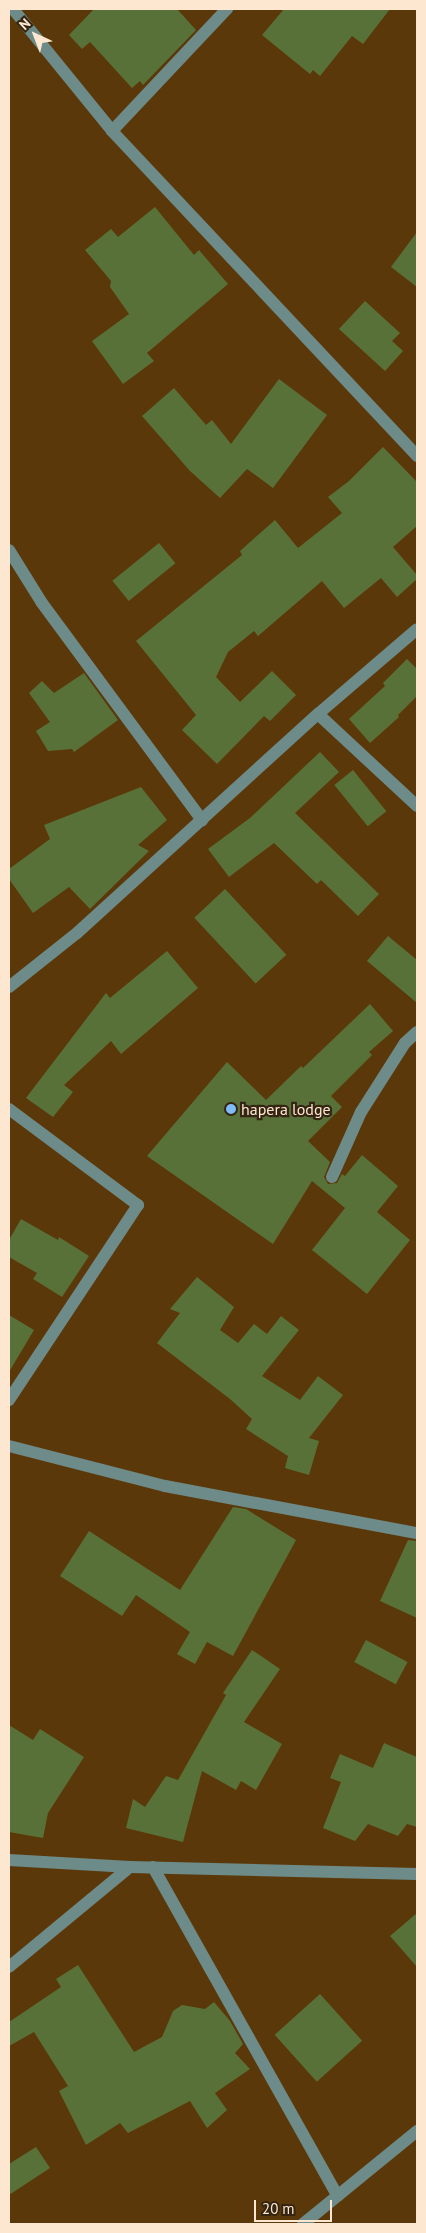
<!DOCTYPE html>
<html>
<head>
<meta charset="utf-8">
<style>
  body { margin:0 }
  #map { position:relative; width:426px; height:2233px; overflow:hidden; background:#5b3809; font-family:"PT Sans",sans-serif }
  div>[style] { position:absolute }
  .building>* { inset:0; background:#587138; transform-origin:0 0 }
  .minor>* { height:12px; margin:-6px; padding:0 6px; transform-origin:6px; border-radius:6px; background:#6d8b88 }
  .dots>* { width:14px; height:14px; translate:-50% -50%; box-sizing:border-box; border:2px solid #342412; border-radius:50% }
  span { translate:-50% -50%; white-space:nowrap; text-align:center; line-height:1.15; -webkit-text-stroke:4.5px #342412; paint-order:stroke }
  .poi-label { font-size:16px; color:#fde7d1 }
  .left { translate:0 -50%; text-align:left }
  .frame { position:absolute; inset:0; border:10px solid #fde7d1; pointer-events:none }
  .north { position:absolute; left:10px; top:10px; width:50px; height:50px; -webkit-text-stroke:4px #342412; paint-order:stroke; rotate:317deg; font-size:14px; font-weight:700; line-height:20px; text-align:center; color:#fde7d1 }
  .north::after { content:''; display:block; margin:auto; width:18px; height:22px; background:#fde7d1; clip-path:polygon(50% 0,100% 100%,50% 72%,0 100%) }
  .scale { position:absolute; left:254px; top:2200px; width:78px; height:22px; box-sizing:border-box; border:2px solid #fde7d1; border-top:0; padding-left:6px; font-size:15px; line-height:18px; white-space:nowrap; color:#fde7d1; -webkit-text-stroke:4px #342412; paint-order:stroke }
</style>
</head>
<body>
<div id="map">
  <div class="building">
    <div style="clip-path:polygon(94px 9px,177px 9px,196px 30px,143px 85px,140px 81px,132px 88px,90px 42px,82px 49px,69px 35px)"></div>
    <div style="clip-path:polygon(284px 9px,390px 9px,363px 44px,352px 36px,320px 76px,313px 70px,310px 74px,262px 35px)"></div>
    <div style="clip-path:polygon(155px 207px,194px 255px,199px 250px,228px 284px,147px 353px,154px 361px,123px 384px,92px 341px,129px 314px,110px 287px,111px 281px,85px 250px,111px 229px,118px 237px)"></div>
    <div style="clip-path:polygon(417px 232px,417px 287px,391px 267px)"></div>
    <div style="clip-path:polygon(365px 301px,400px 333px,392px 341px,403px 351px,385px 371px,339px 329px)"></div>
    <div style="clip-path:polygon(279px 379px,327px 415px,273px 488px,247px 469px,220px 498px,190px 471px,142px 416px,174px 388px,206px 425px,212px 420px,231px 444px)"></div>
    <div style="clip-path:polygon(383px 447px,417px 482px,417px 526px,393px 547px,417px 575px,417px 579px,397px 597px,381px 578px,344px 608px,322px 581px,258px 636px,254px 631px,228px 652px,216px 677px,240px 702px,272px 671px,296px 695px,270px 721px,264px 716px,217px 764px,182px 730px,196px 715px,136px 641px,242px 555px,240px 551px,275px 520px,298px 548px,342px 513px,328px 497px,349px 481px)"></div>
    <div style="left:159px;top:543px;width:26px;height:60px;rotate:51deg"></div>
    <div style="clip-path:polygon(407px 659px,417px 669px,417px 696px,398px 715px,399px 717px,370px 743px,349px 719px,385px 686px,383px 683px)"></div>
    <div style="clip-path:polygon(84px 673px,118px 720px,74px 752px,72px 749px,48px 751px,36px 731px,50px 722px,29px 693px,42px 681px,54px 693px)"></div>
    <div style="clip-path:polygon(320px 752px,339px 772px,295px 813px,379px 894px,358px 916px,321px 880px,317px 884px,274px 843px,229px 877px,208px 849px,250px 818px)"></div>
    <div style="left:353px;top:770px;width:53px;height:24px;rotate:51deg"></div>
    <div style="clip-path:polygon(141px 787px,167px 820px,138px 845px,149px 851px,90px 909px,69px 887px,33px 913px,9px 879px,9px 869px,50px 839px,44px 825px)"></div>
    <div style="left:225px;top:889px;width:90px;height:42px;rotate:47deg"></div>
    <div style="clip-path:polygon(388px 936px,417px 960px,417px 1003px,367px 961px)"></div>
    <div style="clip-path:polygon(167px 951px,198px 988px,121px 1054px,111px 1041px,64px 1085px,73px 1092px,53px 1117px,26px 1098px,106px 993px,110px 998px)"></div>
    <div style="clip-path:polygon(370px 1004px,393px 1031px,369px 1052px,372px 1055px,331px 1096px,342px 1107px,308px 1141px,330px 1162px,324px 1177px,328px 1184px,337px 1183px,342px 1174px,345px 1176px,362px 1155px,398px 1186px,377px 1212px,410px 1240px,367px 1294px,312px 1250px,345px 1208px,312px 1181px,273px 1244px,147px 1156px,227px 1062px,266px 1100px,301px 1066px,303px 1068px)"></div>
    <div style="clip-path:polygon(21px 1219px,58px 1240px,59px 1237px,89px 1256px,62px 1297px,33px 1279px,37px 1273px,9px 1257px,9px 1240px)"></div>
    <div style="clip-path:polygon(197px 1277px,234px 1307px,220px 1330px,238px 1343px,254px 1324px,267px 1334px,281px 1316px,299px 1330px,262px 1376px,300px 1400px,318px 1376px,343px 1395px,309px 1438px,319px 1441px,309px 1475px,285px 1468px,288px 1456px,246px 1429px,252px 1419px,230px 1399px,157px 1343px,180px 1313px,170px 1309px)"></div>
    <div style="clip-path:polygon(9px 1315px,34px 1330px,9px 1372px)"></div>
    <div style="clip-path:polygon(233px 1507px,246px 1509px,296px 1540px,233px 1656px,207px 1642px,195px 1664px,177px 1654px,190px 1632px,136px 1595px,122px 1616px,60px 1576px,89px 1531px,180px 1590px)"></div>
    <div style="clip-path:polygon(408px 1540px,417px 1541px,417px 1618px,380px 1601px)"></div>
    <div style="left:366px;top:1640px;width:47px;height:25px;rotate:28deg"></div>
    <div style="clip-path:polygon(252px 1650px,280px 1669px,244px 1722px,282px 1744px,256px 1790px,241px 1781px,236px 1790px,202px 1771px,183px 1842px,126px 1828px,133px 1799px,145px 1807px,166px 1776px,178px 1780px,226px 1695px,223px 1693px)"></div>
    <div style="clip-path:polygon(9px 1725px,33px 1740px,40px 1729px,84px 1757px,48px 1813px,43px 1838px,9px 1832px)"></div>
    <div style="clip-path:polygon(384px 1743px,417px 1757px,417px 1827px,407px 1824px,398px 1836px,368px 1824px,355px 1841px,323px 1828px,341px 1782px,330px 1778px,340px 1754px,373px 1768px)"></div>
    <div style="clip-path:polygon(417px 1913px,417px 1967px,390px 1936px)"></div>
    <div style="clip-path:polygon(78px 1965px,134px 2052px,162px 2037px,173px 2011px,182px 2005px,205px 2009px,214px 2002px,230px 2021px,243px 2044px,235px 2053px,250px 2069px,215px 2093px,227px 2110px,207px 2128px,190px 2101px,128px 2133px,120px 2123px,86px 2145px,59px 2091px,68px 2086px,34px 2032px,9px 2046px,9px 2022px,61px 1987px,56px 1979px)"></div>
    <div style="left:320px;top:1994px;width:63px;height:61px;rotate:48deg"></div>
    <div style="clip-path:polygon(36px 2147px,50px 2168px,9px 2195px,9px 2164px)"></div>
  </div>
  <div class="minor">
    <div style="left:13px;top:9px;width:157px;rotate:50.9deg"></div>
    <div style="left:112px;top:131px;width:446px;rotate:46.8deg"></div>
    <div style="left:112px;top:131px;width:168px;rotate:-46.7deg"></div>
    <div style="left:9px;top:550px;width:62px;rotate:58.1deg"></div>
    <div style="left:42px;top:603px;width:270px;rotate:53.6deg"></div>
    <div style="left:318px;top:714px;width:135px;rotate:42.9deg"></div>
    <div style="left:9px;top:987px;width:87px;rotate:-38.5deg"></div>
    <div style="left:77px;top:933px;width:326px;rotate:-42.3deg"></div>
    <div style="left:318px;top:714px;width:130px;rotate:-40.6deg"></div>
    <div style="left:9px;top:1109px;width:161px;rotate:36.7deg"></div>
    <div style="left:138px;top:1205px;width:234px;rotate:123.5deg"></div>
    <div style="left:332px;top:1177px;width:71px;rotate:-66deg"></div>
    <div style="left:361px;top:1112px;width:82px;rotate:-57.5deg"></div>
    <div style="left:405px;top:1043px;width:16px;rotate:-43deg"></div>
    <div style="left:9px;top:1446px;width:161px;rotate:14.4deg"></div>
    <div style="left:165px;top:1486px;width:256px;rotate:10.6deg"></div>
    <div style="left:9px;top:1860px;width:121px;rotate:3.3deg"></div>
    <div style="left:130px;top:1867px;width:287px;rotate:1.4deg"></div>
    <div style="left:153px;top:1867px;width:377px;rotate:60.7deg"></div>
    <div style="left:9px;top:1967px;width:157px;rotate:-39.6deg"></div>
    <div style="left:303px;top:2224px;width:147px;rotate:-39.2deg"></div>
  </div>
  <div class="dots">
    <div style="left:231px;top:1109px;background:#7fbdfa"></div>
  </div>
  <div class="poi-label">
    <span class="left" style="left:241px;top:1109px">hapera lodge</span>
  </div>
  <div class="frame"></div>
  <div class="north">N</div>
  <div class="scale">20 m</div>
</div>
</body>
</html>
